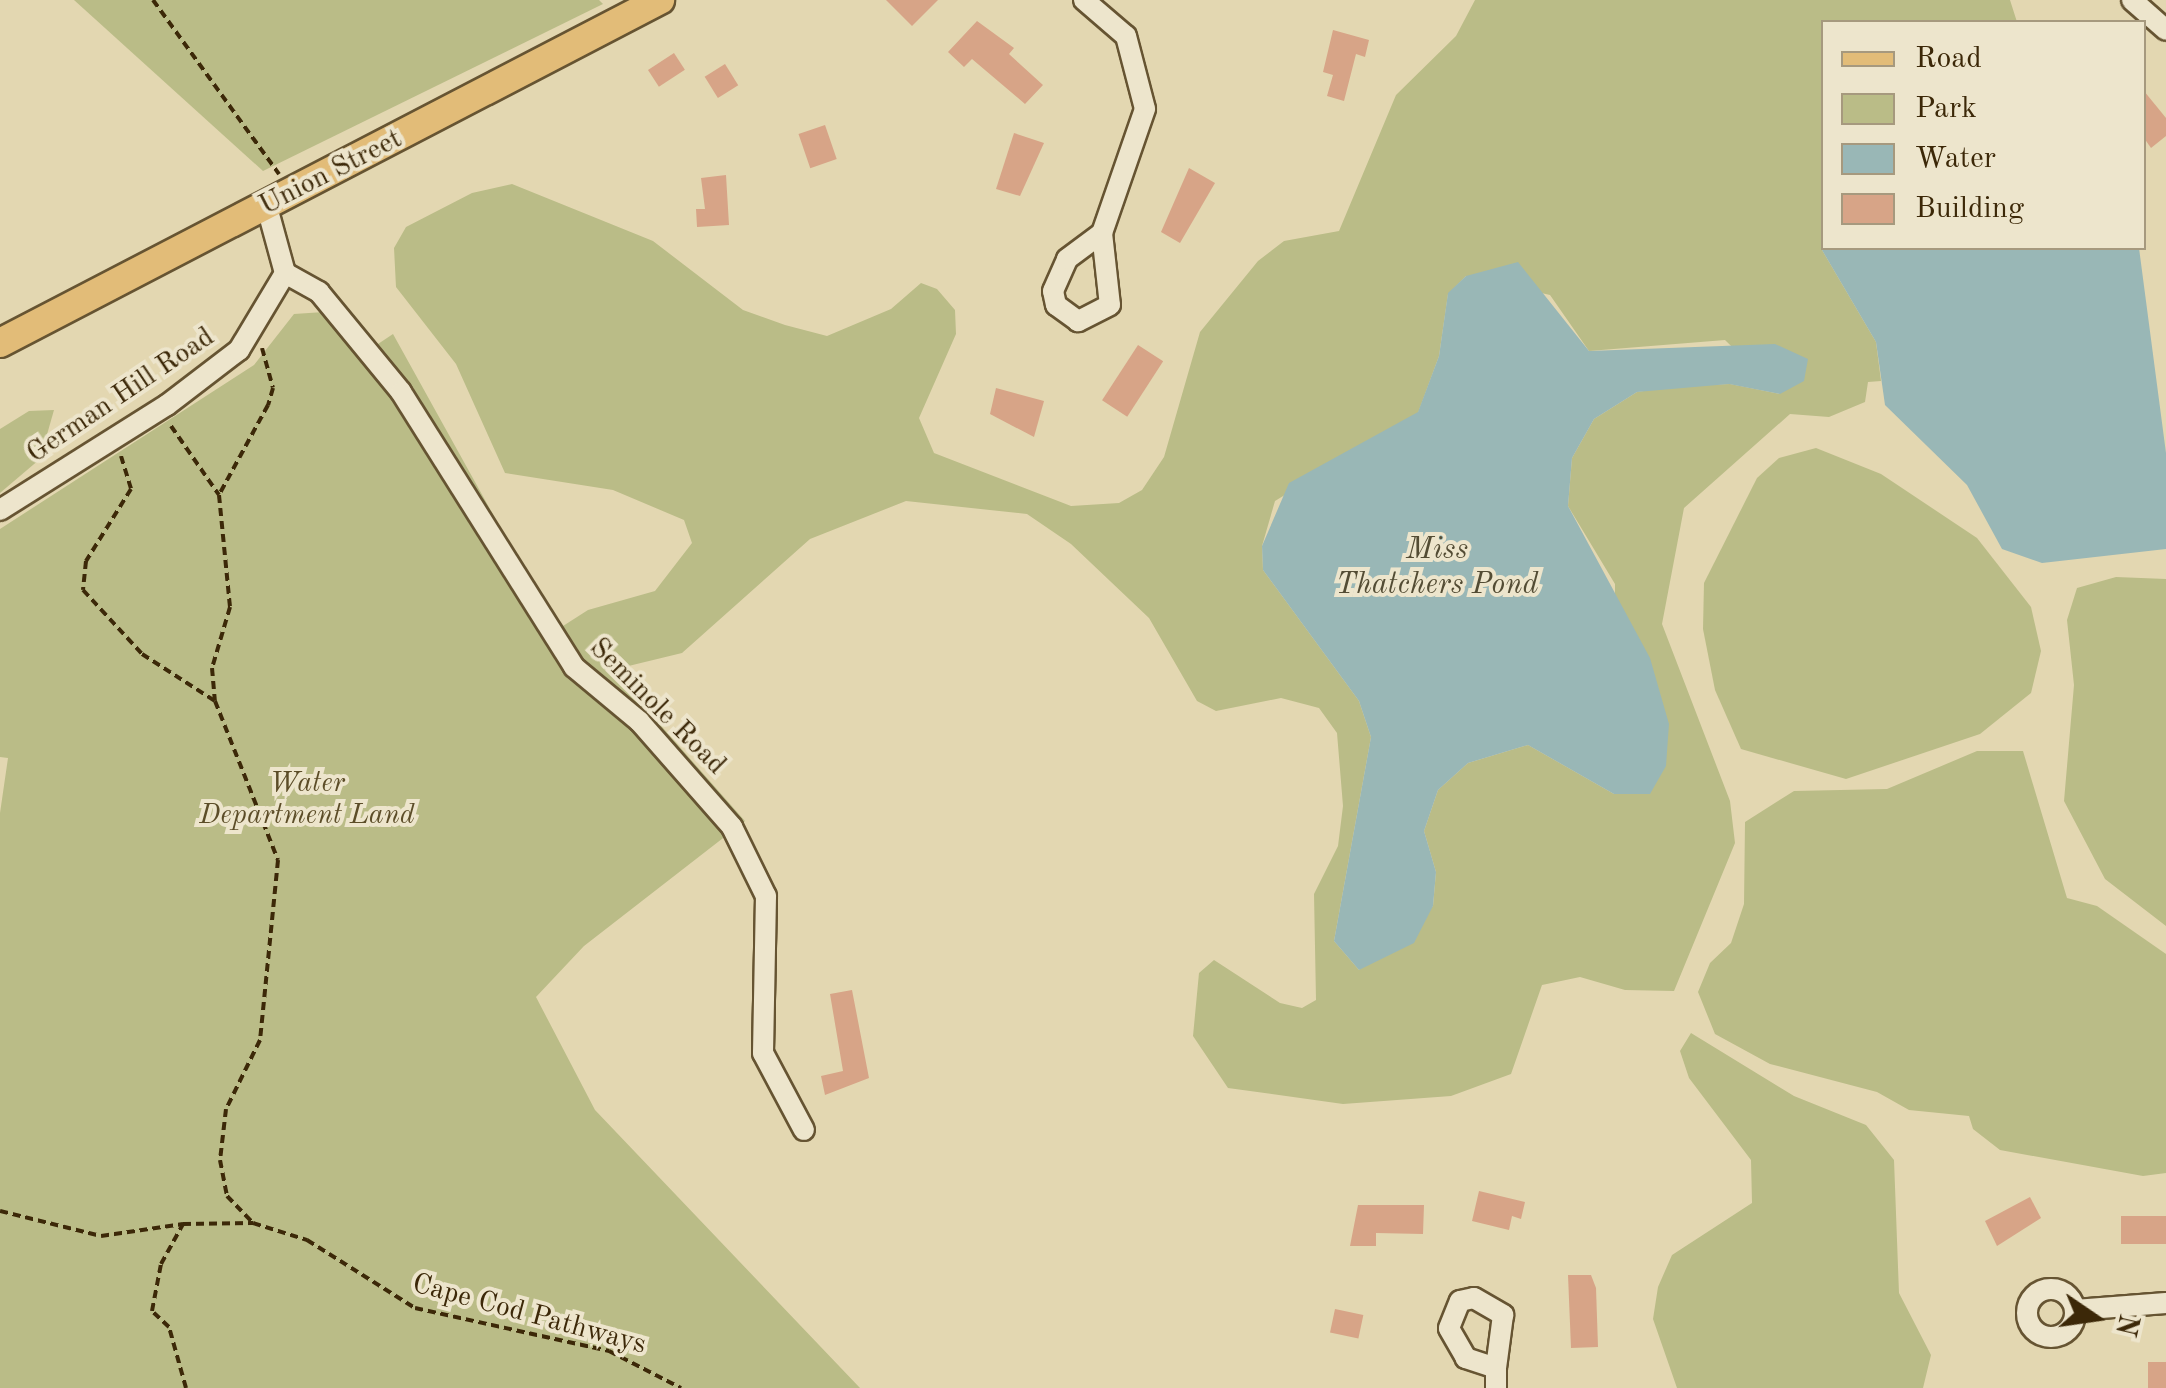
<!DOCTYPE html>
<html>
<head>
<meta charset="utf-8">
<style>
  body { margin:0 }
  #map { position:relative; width:2166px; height:1388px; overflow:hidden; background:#e3d7b1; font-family:"Old Standard TT",serif }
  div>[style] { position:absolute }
  .green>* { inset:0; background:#babc87 }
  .water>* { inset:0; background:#99b7b6 }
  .building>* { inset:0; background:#d7a487; transform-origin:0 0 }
  .path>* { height:4px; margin-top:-2px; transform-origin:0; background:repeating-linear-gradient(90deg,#3c2808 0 8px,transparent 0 13px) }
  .roads { filter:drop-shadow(2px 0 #665432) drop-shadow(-2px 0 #665432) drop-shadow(0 2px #665432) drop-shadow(0 -2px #665432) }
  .minor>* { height:20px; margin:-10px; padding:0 10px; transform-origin:10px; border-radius:10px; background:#ede5cc }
  .minor>.ring { margin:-10px; padding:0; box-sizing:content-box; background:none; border:20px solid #ede5cc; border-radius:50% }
  .major>* { height:28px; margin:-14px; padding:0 14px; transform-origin:14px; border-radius:14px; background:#e2bc78 }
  span { translate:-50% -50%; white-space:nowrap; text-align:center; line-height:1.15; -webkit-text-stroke:8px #ede5cc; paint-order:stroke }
  .street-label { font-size:28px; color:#3c2808 }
  .park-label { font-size:28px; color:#5c4d28; font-style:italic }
  .water-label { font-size:30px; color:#534c34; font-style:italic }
  .legend { position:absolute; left:1821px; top:20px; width:325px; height:230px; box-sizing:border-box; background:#ede5cc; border:2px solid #a6997e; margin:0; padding:12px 18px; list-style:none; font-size:30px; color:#3c2808 }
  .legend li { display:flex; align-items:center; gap:20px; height:50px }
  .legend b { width:50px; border:2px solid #a6997e }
  .north { position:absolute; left:2046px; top:1268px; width:100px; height:100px; -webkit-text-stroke:8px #ede5cc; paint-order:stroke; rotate:103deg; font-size:28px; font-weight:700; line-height:40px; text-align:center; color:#3c2808 }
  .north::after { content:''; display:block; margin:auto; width:35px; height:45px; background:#3c2808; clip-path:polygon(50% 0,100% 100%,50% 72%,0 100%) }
</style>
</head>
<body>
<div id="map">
  <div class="green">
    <div style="clip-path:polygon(74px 0,599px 0,603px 4px,263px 171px)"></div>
    <div style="clip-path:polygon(evenodd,1475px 0,2010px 0,2017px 22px,1824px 22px,1822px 250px,1876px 342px,1881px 381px,1868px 382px,1865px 402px,1829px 417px,1790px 414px,1684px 508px,1662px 624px,1730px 801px,1735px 843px,1674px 991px,1625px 990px,1580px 977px,1542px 985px,1511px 1074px,1451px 1096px,1343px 1104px,1228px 1088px,1193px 1036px,1199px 973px,1214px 960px,1280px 1003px,1302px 1008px,1316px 1000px,1314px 894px,1338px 846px,1343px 806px,1337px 733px,1319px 708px,1281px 698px,1216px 711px,1197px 701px,1149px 618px,1071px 544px,1027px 514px,906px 501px,810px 539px,682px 653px,612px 670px,745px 821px,584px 946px,536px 997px,595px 1110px,860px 1388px,0 1388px,0 813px,8px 758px,0 757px,0 529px,254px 365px,294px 314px,324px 312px,360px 356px,393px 334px,546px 610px,563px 626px,588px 610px,655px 591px,692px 543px,684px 520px,613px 490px,505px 473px,456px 364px,396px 287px,394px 248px,406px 227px,472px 193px,512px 184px,653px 241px,743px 310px,785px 325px,827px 336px,891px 309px,921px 283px,937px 289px,955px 310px,956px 334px,919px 418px,934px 453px,1071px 506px,1119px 503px,1142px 490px,1164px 457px,1200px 332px,1258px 261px,1284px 241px,1339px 231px,1396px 95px,1456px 36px,1475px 0,1466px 276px,1550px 295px,1589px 351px,1725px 340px,1780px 394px,1730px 384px,1677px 386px,1637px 392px,1594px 419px,1572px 458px,1568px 506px,1615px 584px,1614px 794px,1528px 745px,1468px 763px,1438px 790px,1424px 831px,1436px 872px,1433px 906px,1359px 970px,1334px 941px,1371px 737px,1359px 701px,1263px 570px,1262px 546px,1275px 501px,1418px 413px,1439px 356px,1448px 294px,1466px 276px)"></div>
    <div style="clip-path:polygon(54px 410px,40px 459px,0 493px,0 429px,29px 411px)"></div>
    <div style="clip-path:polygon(1816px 448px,1881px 474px,1977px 538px,2031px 607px,2041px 651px,2031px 693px,1980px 734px,1846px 779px,1741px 749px,1715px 690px,1703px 629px,1704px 583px,1757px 478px,1779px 458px)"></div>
    <div style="clip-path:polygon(2116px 577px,2166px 579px,2166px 926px,2105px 879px,2064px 801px,2074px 685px,2067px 620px,2077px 588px)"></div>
    <div style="clip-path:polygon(1977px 751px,2023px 751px,2067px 898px,2097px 906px,2166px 954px,2166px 1173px,2143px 1176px,2000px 1150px,1973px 1129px,1969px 1116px,1909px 1110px,1877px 1092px,1770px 1064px,1715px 1034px,1698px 992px,1710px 963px,1731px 943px,1744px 904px,1745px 822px,1794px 791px,1887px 789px)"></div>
    <div style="clip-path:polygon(1691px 1033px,1794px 1096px,1866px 1125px,1894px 1160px,1899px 1293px,1931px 1355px,1923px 1388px,1677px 1388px,1653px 1319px,1658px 1287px,1672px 1255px,1752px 1203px,1751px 1160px,1689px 1078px,1680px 1051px)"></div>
  </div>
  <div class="water">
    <div style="clip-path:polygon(1823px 232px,1824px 248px,2139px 248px,2166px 453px,2166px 549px,2042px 563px,2002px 549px,1967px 485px,1885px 405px,1876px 342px,1822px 250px)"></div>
    <div style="clip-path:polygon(1518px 262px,1589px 351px,1775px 344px,1808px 359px,1804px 381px,1780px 394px,1729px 384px,1637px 392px,1594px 419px,1572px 458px,1568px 506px,1650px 658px,1669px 724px,1666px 766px,1650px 794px,1614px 794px,1528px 745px,1468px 763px,1438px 790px,1424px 831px,1436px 872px,1433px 906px,1414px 943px,1359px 970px,1334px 941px,1371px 737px,1359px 701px,1263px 570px,1262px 546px,1289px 483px,1418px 412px,1439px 356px,1448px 293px,1466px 276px)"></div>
  </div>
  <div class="building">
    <div style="clip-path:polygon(886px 0,938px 0,912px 26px)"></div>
    <div style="clip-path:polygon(977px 21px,1014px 48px,1009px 54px,1043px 85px,1025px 104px,972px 59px,964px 67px,948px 52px)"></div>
    <div style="clip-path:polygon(1333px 30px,1369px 40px,1365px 57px,1356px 54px,1344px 101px,1327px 96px,1333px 75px,1323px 72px)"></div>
    <div style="left:674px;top:53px;width:20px;height:31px;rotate:57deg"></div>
    <div style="left:725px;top:64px;width:25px;height:24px;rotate:58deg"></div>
    <div style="clip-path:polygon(2144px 91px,2166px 118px,2166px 136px,2151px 148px,2144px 138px)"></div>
    <div style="left:825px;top:125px;width:36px;height:28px;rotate:71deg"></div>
    <div style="clip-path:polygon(1014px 133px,1044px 143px,1020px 196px,996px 189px)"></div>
    <div style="clip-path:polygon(1189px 168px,1215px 183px,1180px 243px,1161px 232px)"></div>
    <div style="clip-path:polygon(726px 175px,729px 225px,697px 227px,696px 209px,705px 209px,701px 178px)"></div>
    <div style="left:1138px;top:345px;width:30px;height:66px;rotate:33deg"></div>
    <div style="clip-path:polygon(996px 388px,1044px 401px,1034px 437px,990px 414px)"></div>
    <div style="clip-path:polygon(852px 990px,869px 1078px,825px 1095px,821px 1076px,843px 1071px,830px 994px)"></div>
    <div style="clip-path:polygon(1479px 1191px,1525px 1202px,1521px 1219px,1512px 1216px,1509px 1230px,1472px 1221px)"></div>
    <div style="clip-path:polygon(2030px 1197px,2041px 1218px,1997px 1246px,1985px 1221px)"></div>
    <div style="clip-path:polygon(1358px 1205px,1424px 1205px,1423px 1234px,1376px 1233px,1376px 1246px,1350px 1246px)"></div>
    <div style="left:2121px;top:1216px;width:45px;height:28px"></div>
    <div style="clip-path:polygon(1568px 1275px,1591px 1275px,1596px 1288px,1598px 1347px,1571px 1348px)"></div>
    <div style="left:1335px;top:1309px;width:29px;height:24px;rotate:12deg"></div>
    <div style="left:2166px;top:1362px;width:26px;height:18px;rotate:90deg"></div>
  </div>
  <div class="path">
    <div style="left:153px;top:0;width:215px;rotate:54.1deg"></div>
    <div style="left:262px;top:348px;width:41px;rotate:74.6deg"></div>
    <div style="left:273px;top:388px;width:18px;rotate:106deg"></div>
    <div style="left:268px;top:405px;width:102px;rotate:118.6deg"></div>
    <div style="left:219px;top:495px;width:113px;rotate:84.4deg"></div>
    <div style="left:230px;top:607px;width:64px;rotate:106.4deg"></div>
    <div style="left:212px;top:668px;width:33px;rotate:85deg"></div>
    <div style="left:215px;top:701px;width:171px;rotate:68.4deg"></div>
    <div style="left:278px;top:860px;width:181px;rotate:95.7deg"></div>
    <div style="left:260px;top:1040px;width:77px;rotate:116.2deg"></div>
    <div style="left:226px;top:1109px;width:51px;rotate:96.7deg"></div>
    <div style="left:220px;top:1160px;width:37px;rotate:79deg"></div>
    <div style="left:227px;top:1196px;width:37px;rotate:46deg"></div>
    <div style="left:253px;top:1223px;width:57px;rotate:17.5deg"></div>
    <div style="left:307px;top:1240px;width:128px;rotate:32.2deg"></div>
    <div style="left:415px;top:1308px;width:199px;rotate:12.5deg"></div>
    <div style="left:609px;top:1351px;width:81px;rotate:27.2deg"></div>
    <div style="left:171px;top:426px;width:84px;rotate:55.2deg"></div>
    <div style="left:121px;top:456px;width:34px;rotate:73deg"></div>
    <div style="left:131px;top:489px;width:85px;rotate:122deg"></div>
    <div style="left:86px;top:561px;width:29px;rotate:96deg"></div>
    <div style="left:83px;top:590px;width:87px;rotate:47.3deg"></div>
    <div style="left:142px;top:654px;width:87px;rotate:32.8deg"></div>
    <div style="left:0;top:1211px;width:104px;rotate:13.9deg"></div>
    <div style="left:101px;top:1236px;width:83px;rotate:-8.3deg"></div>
    <div style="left:186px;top:1388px;width:63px;rotate:-105.6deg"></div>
    <div style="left:169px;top:1327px;width:23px;rotate:-137deg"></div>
    <div style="left:152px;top:1311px;width:48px;rotate:-79.2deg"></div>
    <div style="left:161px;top:1264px;width:46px;rotate:-61.2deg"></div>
    <div style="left:183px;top:1224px;width:70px;rotate:-0.8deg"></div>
  </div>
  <div class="roads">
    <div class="minor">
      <div style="left:1084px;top:0;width:55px;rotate:40.6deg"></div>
      <div style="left:1126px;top:36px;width:75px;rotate:75.4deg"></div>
      <div style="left:1145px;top:109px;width:131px;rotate:109.1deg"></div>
      <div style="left:1102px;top:233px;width:72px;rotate:83.7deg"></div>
      <div style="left:1110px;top:305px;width:36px;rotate:153deg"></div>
      <div style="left:1078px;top:321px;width:27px;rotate:-144deg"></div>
      <div style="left:1056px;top:305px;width:14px;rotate:-102deg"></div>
      <div style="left:1053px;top:291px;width:35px;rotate:-66deg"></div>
      <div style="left:1067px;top:259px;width:44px;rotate:-36.6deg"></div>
      <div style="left:2132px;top:0;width:45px;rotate:41.4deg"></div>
      <div style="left:285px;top:273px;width:39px;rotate:29deg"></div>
      <div style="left:319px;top:292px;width:129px;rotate:50.6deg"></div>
      <div style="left:401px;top:392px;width:325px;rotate:57.8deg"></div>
      <div style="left:574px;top:667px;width:85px;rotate:39.7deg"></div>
      <div style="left:639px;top:721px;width:141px;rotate:48.7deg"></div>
      <div style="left:732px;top:827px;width:77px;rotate:63.8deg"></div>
      <div style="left:766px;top:896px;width:157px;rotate:91.1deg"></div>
      <div style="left:763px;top:1053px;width:87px;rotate:62deg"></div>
      <div style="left:0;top:510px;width:197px;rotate:-32.2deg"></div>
      <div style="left:167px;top:405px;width:91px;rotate:-37.4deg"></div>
      <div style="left:239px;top:350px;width:90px;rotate:-59.1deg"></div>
      <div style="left:285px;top:273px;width:68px;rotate:-105.3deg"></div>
      <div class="ring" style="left:2027px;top:1289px;width:28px;height:28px"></div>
      <div style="left:1474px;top:1298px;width:34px;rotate:30deg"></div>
      <div style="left:1503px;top:1315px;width:53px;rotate:97.5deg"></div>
      <div style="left:1496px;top:1368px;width:32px;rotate:-162deg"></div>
      <div style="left:1466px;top:1358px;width:34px;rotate:-120deg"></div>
      <div style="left:1449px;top:1328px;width:29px;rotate:-68deg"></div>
      <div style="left:1460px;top:1301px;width:14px;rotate:-12deg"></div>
      <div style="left:2075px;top:1310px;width:91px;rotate:-4.4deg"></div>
      <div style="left:1496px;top:1388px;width:20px;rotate:-90deg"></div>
    </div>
    <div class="major">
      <div style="left:0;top:343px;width:744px;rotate:-27.46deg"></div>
    </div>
  </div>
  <div class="street-label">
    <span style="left:331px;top:173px;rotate:-27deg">Union Street</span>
    <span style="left:121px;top:396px;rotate:-34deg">German Hill Road</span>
    <span style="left:657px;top:707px;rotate:45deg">Seminole Road</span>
    <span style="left:529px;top:1315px;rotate:15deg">Cape Cod Pathways</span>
  </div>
  <div class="park-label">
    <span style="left:307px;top:800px">Water<br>Department Land</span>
  </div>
  <div class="water-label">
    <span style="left:1437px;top:567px">Miss<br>Thatchers Pond</span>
  </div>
  <ul class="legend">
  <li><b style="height:12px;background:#e2bc78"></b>Road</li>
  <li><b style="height:28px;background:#babc87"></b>Park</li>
  <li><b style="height:28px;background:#99b7b6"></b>Water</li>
  <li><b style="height:28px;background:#d7a487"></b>Building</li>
  </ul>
  <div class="north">N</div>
</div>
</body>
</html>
